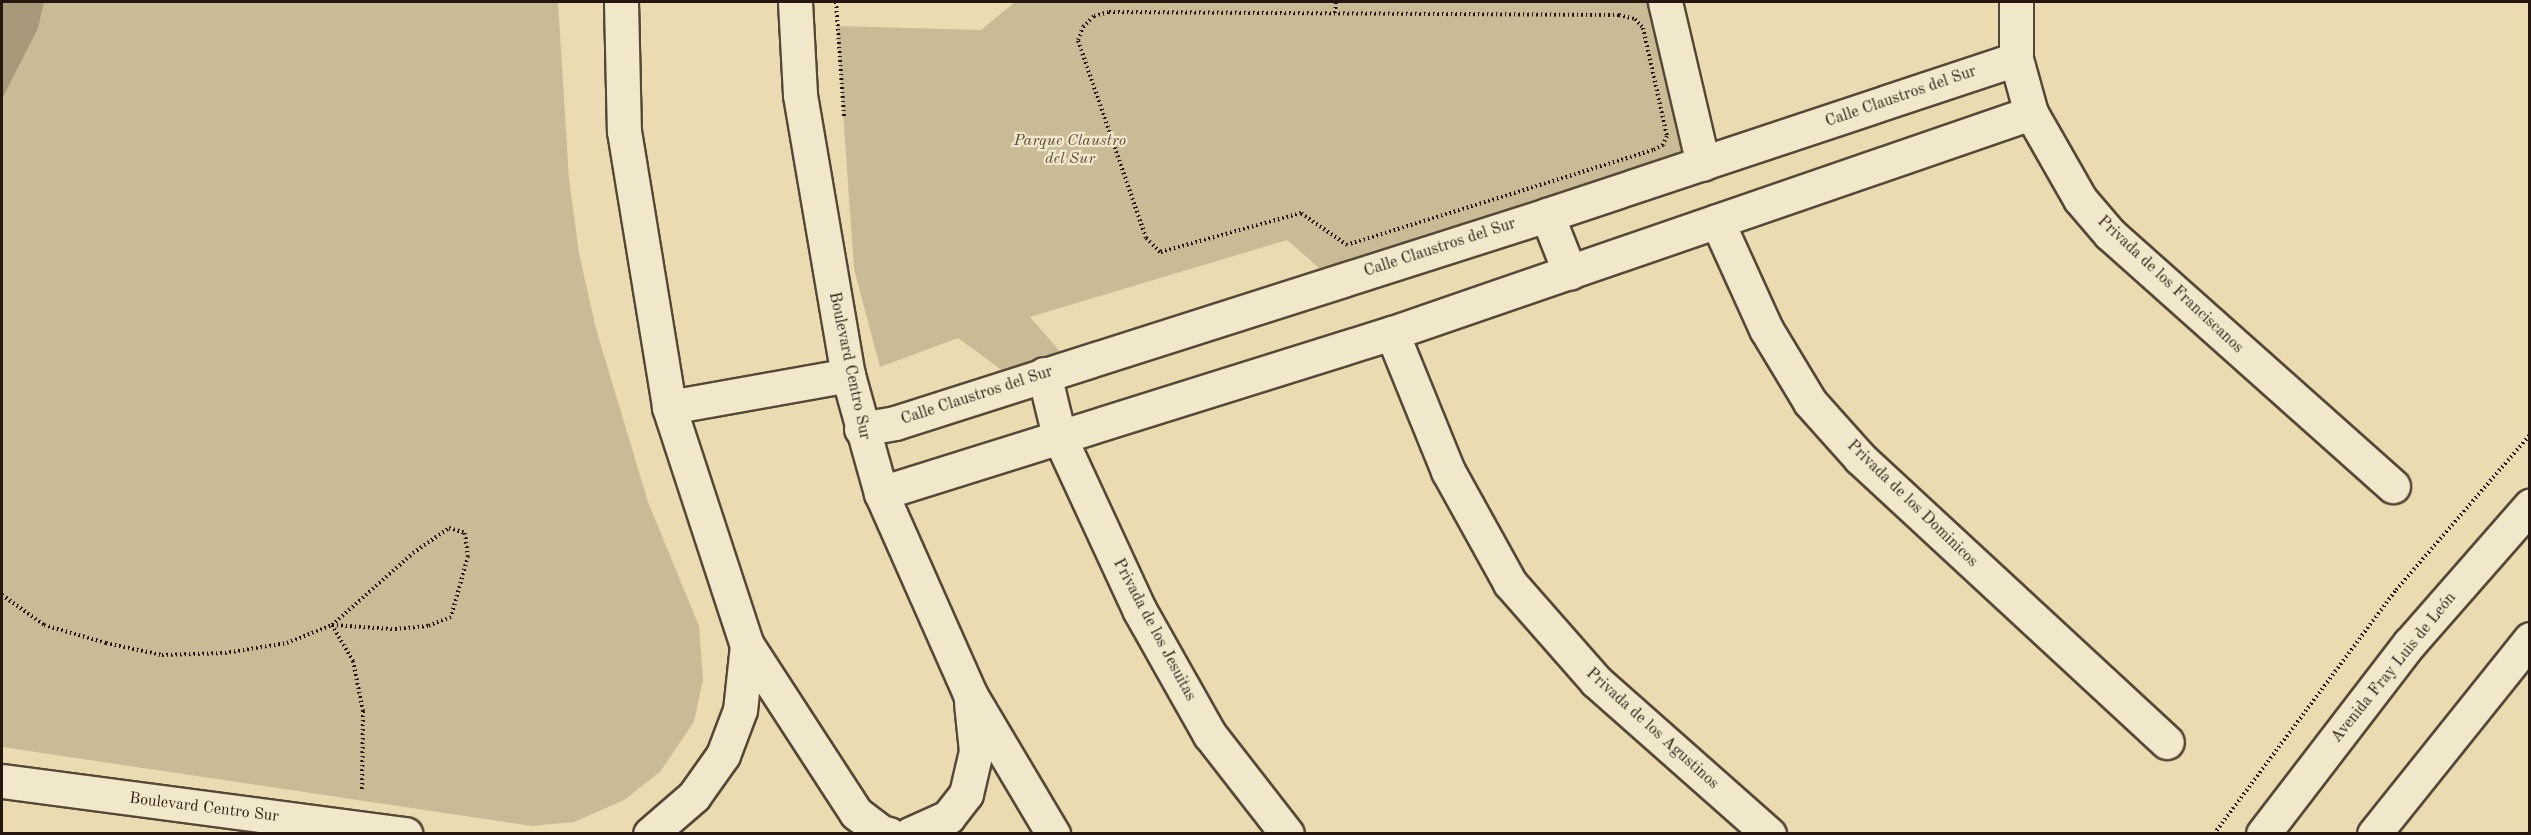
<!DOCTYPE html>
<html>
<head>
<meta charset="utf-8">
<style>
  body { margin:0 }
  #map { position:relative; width:2531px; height:835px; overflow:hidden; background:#eadcb0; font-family:"Old Standard TT",serif }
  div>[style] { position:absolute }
  .green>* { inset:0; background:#c9bb95 }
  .water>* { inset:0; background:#a79979 }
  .path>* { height:4px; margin-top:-2px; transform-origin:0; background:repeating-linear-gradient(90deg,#25170f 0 1.5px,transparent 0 4.5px) }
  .roads { filter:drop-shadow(2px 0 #564837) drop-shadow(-2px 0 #564837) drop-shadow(0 2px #564837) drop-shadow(0 -2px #564837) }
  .minor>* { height:33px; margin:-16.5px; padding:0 16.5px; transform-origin:16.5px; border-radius:16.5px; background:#f1e8cc }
  .tertiary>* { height:33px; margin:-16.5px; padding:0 16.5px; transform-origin:16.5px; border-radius:16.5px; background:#f1e8cc }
  .secondary>* { height:33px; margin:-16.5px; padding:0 16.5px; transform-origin:16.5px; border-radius:16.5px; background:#f1e8cc }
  span { translate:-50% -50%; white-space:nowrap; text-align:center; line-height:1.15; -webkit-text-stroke:4.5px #f1e8cc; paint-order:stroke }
  .street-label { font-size:16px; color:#25170f }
  .park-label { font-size:16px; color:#564837; font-style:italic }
  .frame { position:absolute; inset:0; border:3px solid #25170f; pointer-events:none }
</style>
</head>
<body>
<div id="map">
  <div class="green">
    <div style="clip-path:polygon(2px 2px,558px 2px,569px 179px,579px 253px,596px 329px,648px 502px,699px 626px,703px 679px,694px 722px,660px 772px,624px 800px,574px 822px,532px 826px,2px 747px)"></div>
    <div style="clip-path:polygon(1015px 2px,1665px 2px,1703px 164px,1335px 282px,1287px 240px,1030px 317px,1071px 364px,1018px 382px,958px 338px,880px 367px,854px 269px,837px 26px,981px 30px)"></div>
  </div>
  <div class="water">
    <div style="clip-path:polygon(2px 2px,44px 2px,38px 28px,2px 99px)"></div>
  </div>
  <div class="path">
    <div style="left:836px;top:2px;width:115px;rotate:86deg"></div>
    <div style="left:1109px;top:12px;width:510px;rotate:0.34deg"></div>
    <div style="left:1619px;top:15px;width:16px;rotate:14deg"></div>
    <div style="left:1635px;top:19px;width:12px;rotate:48deg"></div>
    <div style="left:1643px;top:28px;width:111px;rotate:77.5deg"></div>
    <div style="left:1667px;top:136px;width:10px;rotate:114deg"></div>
    <div style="left:1663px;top:145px;width:11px;rotate:153deg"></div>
    <div style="left:1653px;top:150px;width:320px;rotate:162.8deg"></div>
    <div style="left:1347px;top:245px;width:56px;rotate:-145.2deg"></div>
    <div style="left:1301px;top:213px;width:146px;rotate:164.5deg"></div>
    <div style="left:1160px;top:252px;width:20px;rotate:-135deg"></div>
    <div style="left:1146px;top:238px;width:209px;rotate:-109deg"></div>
    <div style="left:1078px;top:40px;width:14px;rotate:-69deg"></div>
    <div style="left:1083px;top:27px;width:16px;rotate:-45deg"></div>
    <div style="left:1094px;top:16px;width:16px;rotate:-15deg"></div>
    <div style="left:1335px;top:13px;width:11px;rotate:-85deg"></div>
    <div style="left:2px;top:595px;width:52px;rotate:35.5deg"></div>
    <div style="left:44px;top:625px;width:65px;rotate:16.2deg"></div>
    <div style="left:106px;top:643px;width:57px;rotate:12.1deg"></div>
    <div style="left:162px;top:655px;width:63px;rotate:-1.8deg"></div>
    <div style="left:225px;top:653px;width:63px;rotate:-9.2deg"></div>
    <div style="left:287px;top:643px;width:48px;rotate:-21.8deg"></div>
    <div style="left:332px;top:625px;width:108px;rotate:-41.6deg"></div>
    <div style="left:413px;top:553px;width:44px;rotate:-34.8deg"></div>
    <div style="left:449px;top:528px;width:17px;rotate:17deg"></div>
    <div style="left:465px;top:533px;width:23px;rotate:83deg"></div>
    <div style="left:468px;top:556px;width:63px;rotate:105.6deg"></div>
    <div style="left:451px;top:617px;width:25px;rotate:159deg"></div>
    <div style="left:428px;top:626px;width:36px;rotate:175deg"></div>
    <div style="left:392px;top:629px;width:60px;rotate:-176.2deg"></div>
    <div style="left:332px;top:625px;width:42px;rotate:59.7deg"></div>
    <div style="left:353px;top:661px;width:51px;rotate:78.7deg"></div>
    <div style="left:363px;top:711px;width:80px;rotate:90.7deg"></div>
    <div style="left:2214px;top:834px;width:304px;rotate:-53.3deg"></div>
    <div style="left:2396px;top:590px;width:205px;rotate:-49.2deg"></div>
  </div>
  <div class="roads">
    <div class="minor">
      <div style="left:1665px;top:2px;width:166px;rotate:76.8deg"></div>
      <div style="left:2016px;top:2px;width:57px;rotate:90deg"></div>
      <div style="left:2016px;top:59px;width:56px;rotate:74.5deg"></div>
      <div style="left:2031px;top:113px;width:99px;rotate:60.3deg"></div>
      <div style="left:2080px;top:199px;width:46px;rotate:49.4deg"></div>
      <div style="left:2110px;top:234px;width:379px;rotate:41.7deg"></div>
      <div style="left:1547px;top:215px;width:62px;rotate:68.4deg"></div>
      <div style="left:1717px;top:221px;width:119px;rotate:65.6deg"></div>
      <div style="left:1766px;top:329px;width:85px;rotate:58.9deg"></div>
      <div style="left:1810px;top:402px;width:75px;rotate:48.2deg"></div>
      <div style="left:1860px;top:458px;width:418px;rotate:42.8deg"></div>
      <div style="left:1392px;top:333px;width:149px;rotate:67.9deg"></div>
      <div style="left:1448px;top:471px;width:128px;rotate:61deg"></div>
      <div style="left:1510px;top:583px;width:130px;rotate:48.7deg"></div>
      <div style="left:1596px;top:681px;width:231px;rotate:41.5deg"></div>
      <div style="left:1044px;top:374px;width:64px;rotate:76.4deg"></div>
      <div style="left:1059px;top:436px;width:193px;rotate:65.2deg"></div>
      <div style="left:1140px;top:611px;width:142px;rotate:60.6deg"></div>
      <div style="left:1210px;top:735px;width:125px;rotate:52.1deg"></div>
      <div style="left:861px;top:429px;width:35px;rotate:-10deg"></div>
      <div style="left:895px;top:423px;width:684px;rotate:-17.69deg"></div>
      <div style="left:1547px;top:215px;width:494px;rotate:-18.4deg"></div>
      <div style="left:881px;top:493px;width:535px;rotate:-17.39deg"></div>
      <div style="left:1392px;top:333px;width:676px;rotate:-19deg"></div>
    </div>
    <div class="tertiary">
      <div style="left:621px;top:2px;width:129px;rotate:88.7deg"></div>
      <div style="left:624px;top:131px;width:280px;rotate:80.7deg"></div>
      <div style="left:669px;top:407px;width:250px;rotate:71.9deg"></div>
      <div style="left:747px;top:645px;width:65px;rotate:96.1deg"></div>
      <div style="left:740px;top:710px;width:48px;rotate:110.7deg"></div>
      <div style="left:723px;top:755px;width:50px;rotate:125.3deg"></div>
      <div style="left:694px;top:796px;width:58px;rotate:139.2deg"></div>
      <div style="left:795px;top:2px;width:93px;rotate:86.9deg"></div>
      <div style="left:800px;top:95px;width:284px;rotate:80.3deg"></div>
      <div style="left:848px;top:375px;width:123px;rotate:74.4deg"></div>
      <div style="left:881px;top:493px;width:220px;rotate:66.1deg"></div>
      <div style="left:970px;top:694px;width:163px;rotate:59.3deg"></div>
      <div style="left:669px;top:407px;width:182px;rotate:-10.1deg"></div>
      <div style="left:747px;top:645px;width:200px;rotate:57deg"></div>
      <div style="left:856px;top:813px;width:31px;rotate:37deg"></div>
      <div style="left:881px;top:832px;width:8px;rotate:14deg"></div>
      <div style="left:2px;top:781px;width:407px;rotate:7.5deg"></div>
      <div style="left:910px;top:834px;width:42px;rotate:-24.1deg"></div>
      <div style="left:948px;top:817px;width:29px;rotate:-52deg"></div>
      <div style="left:966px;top:794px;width:44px;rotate:-76.9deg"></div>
      <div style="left:976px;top:751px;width:48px;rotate:-95.9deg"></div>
    </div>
    <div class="secondary">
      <div style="left:2263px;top:834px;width:240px;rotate:-52.5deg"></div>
      <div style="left:2409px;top:644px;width:184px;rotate:-48.8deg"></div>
      <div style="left:2374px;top:834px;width:250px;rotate:-51.3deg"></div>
    </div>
  </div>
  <div class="street-label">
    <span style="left:1901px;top:97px;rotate:-19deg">Calle Claustros del Sur</span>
    <span style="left:1440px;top:248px;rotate:-18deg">Calle Claustros del Sur</span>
    <span style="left:2170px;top:285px;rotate:43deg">Privada de los Franciscanos</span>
    <span style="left:849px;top:366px;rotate:78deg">Boulevard Centro Sur</span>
    <span style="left:977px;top:396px;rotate:-18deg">Calle Claustros del Sur</span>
    <span style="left:1912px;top:504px;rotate:44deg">Privada de los Dominicos</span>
    <span style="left:1154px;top:630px;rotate:62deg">Privada de los Jesuitas</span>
    <span style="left:2394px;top:668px;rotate:-51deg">Avenida Fray Luis de León</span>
    <span style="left:1652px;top:729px;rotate:42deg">Privada de los Agustinos</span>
    <span style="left:204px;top:808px;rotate:7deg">Boulevard Centro Sur</span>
  </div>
  <div class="park-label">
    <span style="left:1070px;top:150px">Parque Claustro<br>del Sur</span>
  </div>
  <div class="frame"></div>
</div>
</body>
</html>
